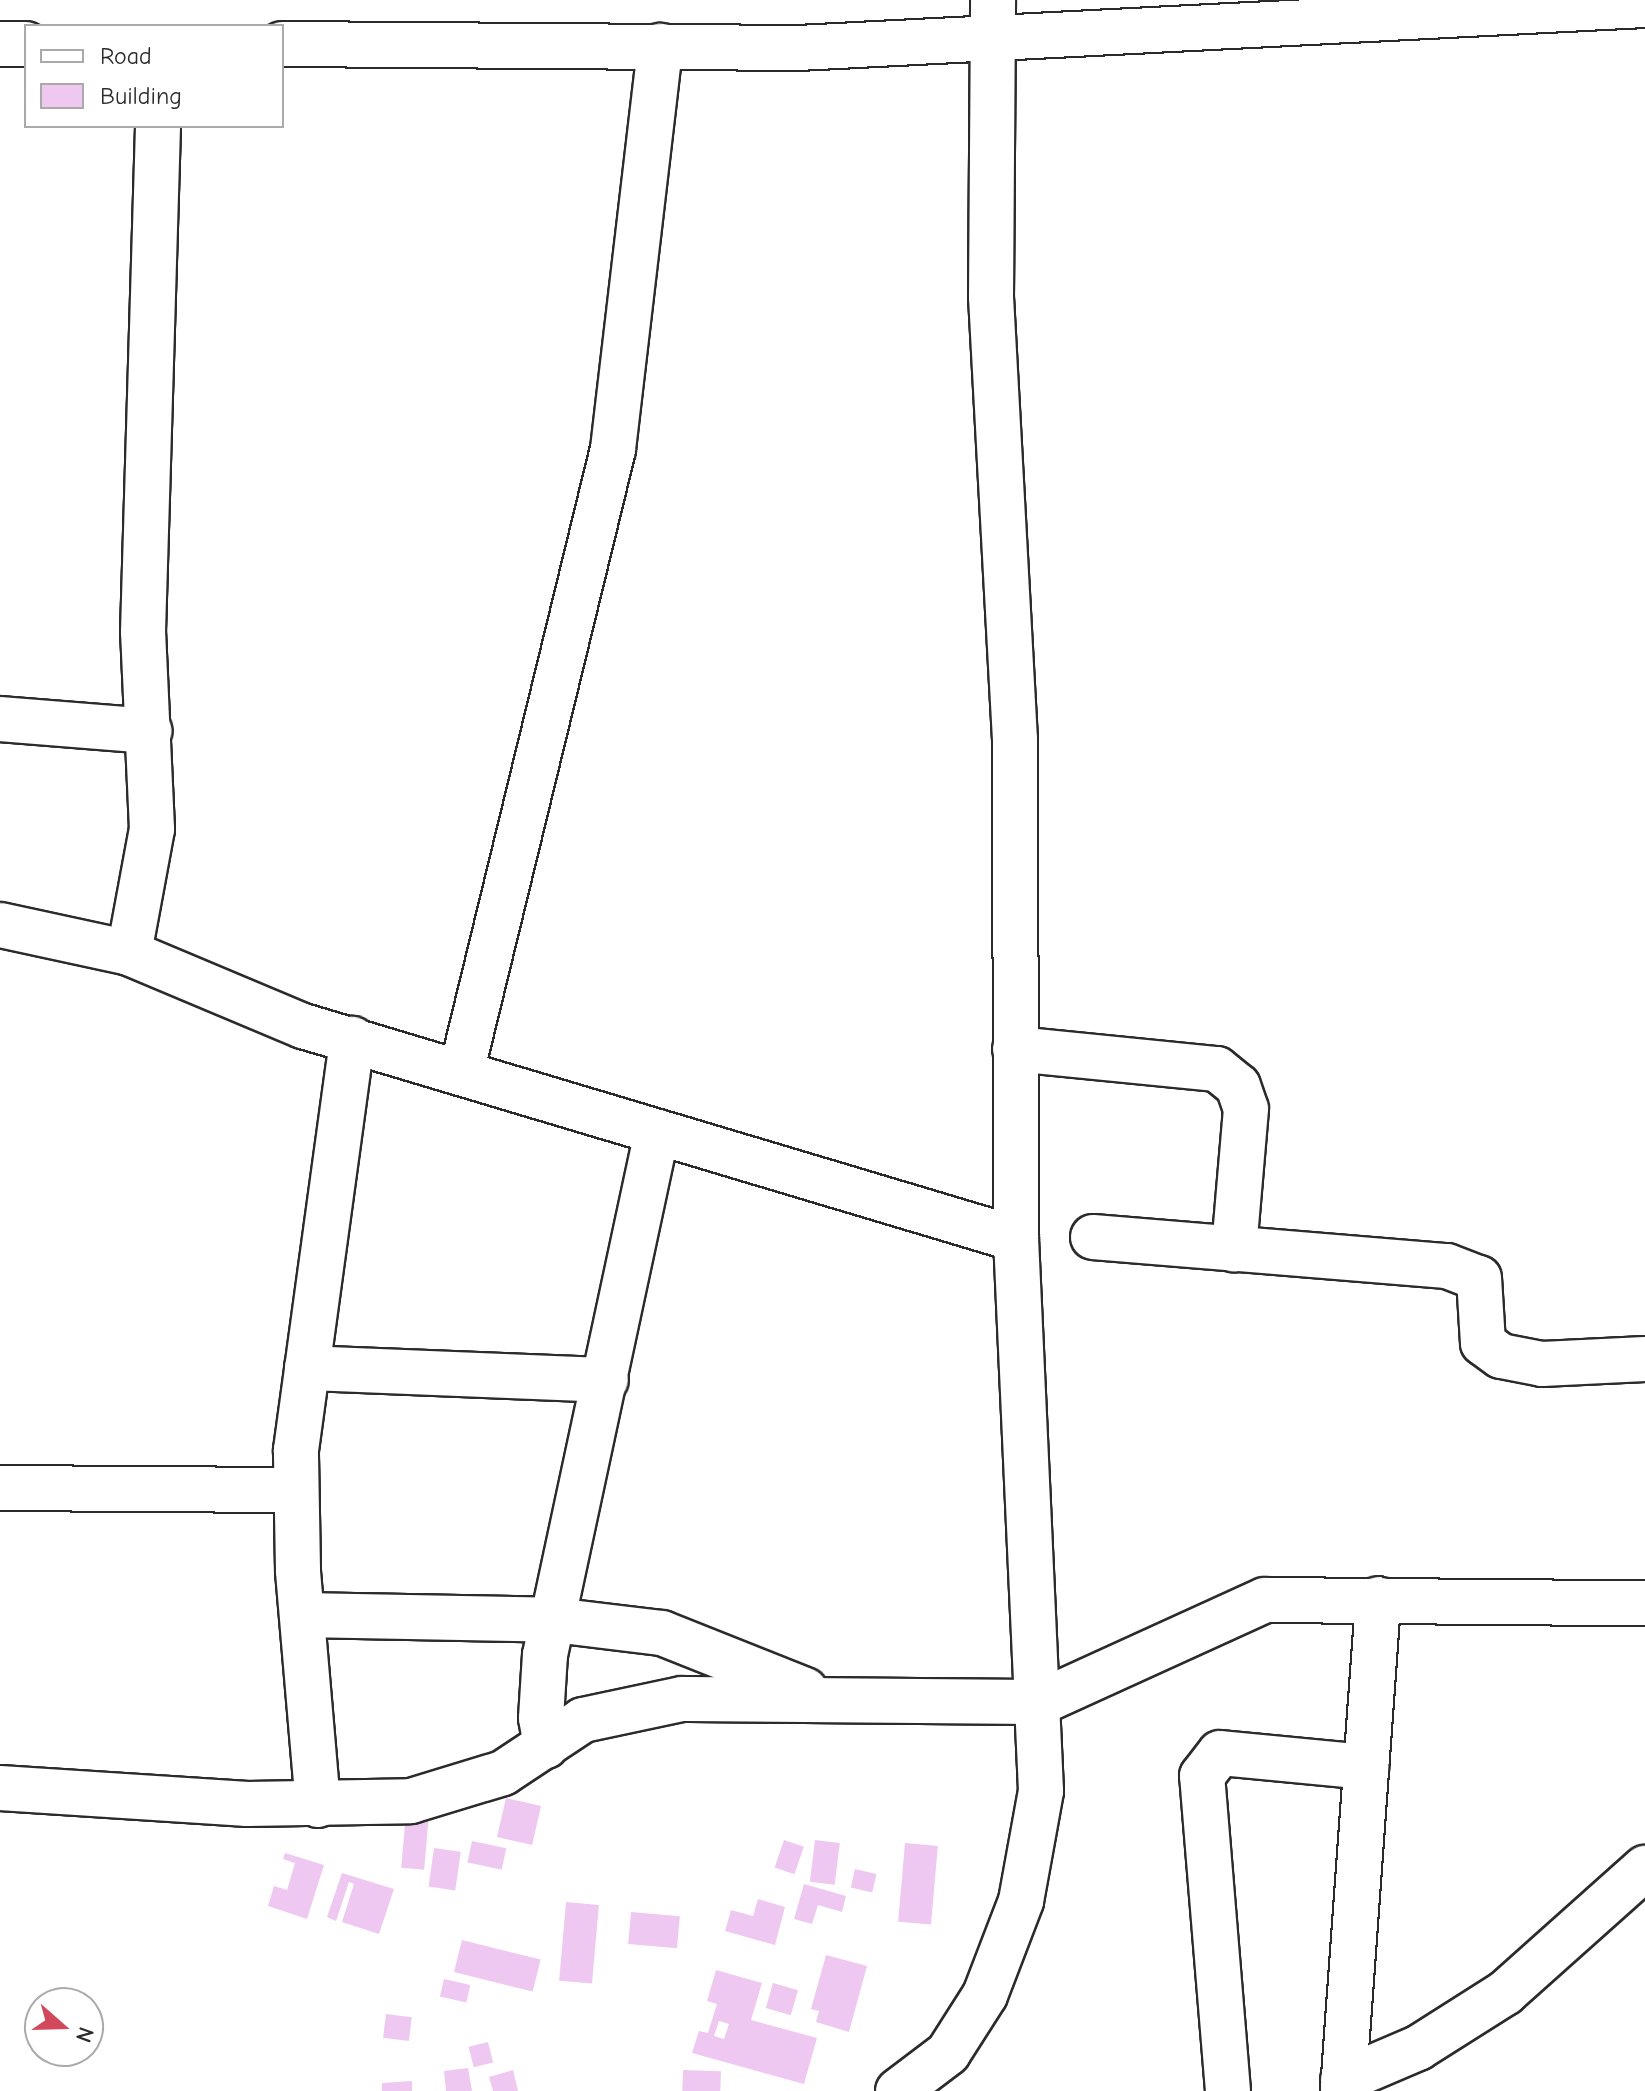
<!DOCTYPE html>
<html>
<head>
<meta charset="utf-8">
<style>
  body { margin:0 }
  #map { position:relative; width:1645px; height:2091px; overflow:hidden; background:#fff; font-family:"Comic Neue",sans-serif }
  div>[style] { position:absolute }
  .building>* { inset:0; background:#efc8f1; transform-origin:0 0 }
  .roads { filter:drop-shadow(2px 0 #2b2b2b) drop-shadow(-2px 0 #2b2b2b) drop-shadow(0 2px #2b2b2b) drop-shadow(0 -2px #2b2b2b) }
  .street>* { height:44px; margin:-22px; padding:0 22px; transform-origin:22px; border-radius:22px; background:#fff }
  span { translate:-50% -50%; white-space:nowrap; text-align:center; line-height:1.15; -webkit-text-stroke:7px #fff; paint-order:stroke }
  .legend { position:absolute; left:24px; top:24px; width:260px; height:104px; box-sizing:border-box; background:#fff; border:2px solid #aaa; margin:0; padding:10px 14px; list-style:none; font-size:24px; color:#2b2b2b }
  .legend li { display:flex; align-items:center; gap:16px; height:40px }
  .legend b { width:40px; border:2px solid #aaa }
  .north { position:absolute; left:24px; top:1987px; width:80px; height:80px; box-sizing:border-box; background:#fff; border:2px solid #aaa; border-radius:50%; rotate:110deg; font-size:22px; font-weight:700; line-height:32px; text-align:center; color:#2b2b2b }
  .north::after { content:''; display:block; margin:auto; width:28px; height:36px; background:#d1495b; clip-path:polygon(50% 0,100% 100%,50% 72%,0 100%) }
</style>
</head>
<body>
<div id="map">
  <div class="building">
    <div style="left:506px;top:1798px;width:36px;height:40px;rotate:13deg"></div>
    <div style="left:406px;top:1813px;width:23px;height:55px;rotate:5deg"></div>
    <div style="left:784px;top:1840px;width:21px;height:29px;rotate:19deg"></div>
    <div style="left:815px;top:1840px;width:25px;height:42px;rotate:7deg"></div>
    <div style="left:472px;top:1841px;width:35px;height:22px;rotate:12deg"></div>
    <div style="left:905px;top:1843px;width:33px;height:79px;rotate:5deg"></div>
    <div style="left:434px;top:1848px;width:27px;height:39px;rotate:8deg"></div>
    <div style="clip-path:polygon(285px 1853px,324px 1865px,307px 1919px,268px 1906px,274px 1886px,287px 1890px,295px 1863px,283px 1859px)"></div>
    <div style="left:855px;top:1869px;width:22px;height:19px;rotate:13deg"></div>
    <div style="clip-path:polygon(342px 1873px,394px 1889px,379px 1934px,342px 1922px,354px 1884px,349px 1882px,336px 1921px,327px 1917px)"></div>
    <div style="clip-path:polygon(804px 1884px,846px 1896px,842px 1912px,818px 1905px,812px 1924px,794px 1919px)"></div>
    <div style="clip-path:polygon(758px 1899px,785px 1907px,775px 1945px,725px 1931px,731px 1910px,753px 1916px)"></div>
    <div style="left:566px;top:1902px;width:33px;height:79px;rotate:5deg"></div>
    <div style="left:631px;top:1912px;width:49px;height:32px;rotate:5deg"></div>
    <div style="left:462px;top:1940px;width:81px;height:33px;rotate:14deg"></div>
    <div style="clip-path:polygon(826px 1955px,867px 1966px,849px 2032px,816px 2022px,819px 2011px,811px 2009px)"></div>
    <div style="clip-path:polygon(evenodd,716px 1970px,762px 1983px,751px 2020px,817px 2038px,804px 2084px,692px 2053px,699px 2031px,708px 2033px,717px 2004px,707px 2001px,716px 1970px,719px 2021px,729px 2024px,724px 2039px,714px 2036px,719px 2021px)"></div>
    <div style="left:444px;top:1979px;width:27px;height:18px;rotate:13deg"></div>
    <div style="left:773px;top:1983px;width:26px;height:26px;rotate:16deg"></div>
    <div style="left:386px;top:2014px;width:26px;height:24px;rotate:7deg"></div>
    <div style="left:488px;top:2042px;width:21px;height:20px;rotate:76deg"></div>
    <div style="clip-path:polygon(468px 2068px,472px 2091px,446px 2091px,444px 2071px)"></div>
    <div style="clip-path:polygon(513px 2070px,518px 2091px,493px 2091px,489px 2077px)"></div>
    <div style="left:683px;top:2070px;width:38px;height:21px;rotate:2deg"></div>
    <div style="clip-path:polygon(412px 2081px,412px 2091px,382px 2091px,382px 2083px)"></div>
  </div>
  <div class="roads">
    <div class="street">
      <div style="left:0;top:44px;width:26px"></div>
      <div style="left:282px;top:44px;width:516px;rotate:0.44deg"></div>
      <div style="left:798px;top:48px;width:848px;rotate:-2.91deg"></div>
      <div style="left:0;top:719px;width:150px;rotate:4.6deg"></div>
      <div style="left:0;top:925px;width:132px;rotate:12.2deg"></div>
      <div style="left:129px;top:953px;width:189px;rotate:22.8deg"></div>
      <div style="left:303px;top:1026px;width:744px;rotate:16.63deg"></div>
      <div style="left:129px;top:953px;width:126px;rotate:-79.5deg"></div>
      <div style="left:152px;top:829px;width:197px;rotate:-92.6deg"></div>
      <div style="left:143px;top:632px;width:506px;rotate:-88.3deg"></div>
      <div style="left:1015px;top:1049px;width:203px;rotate:5.7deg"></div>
      <div style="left:1217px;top:1069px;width:27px;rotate:39deg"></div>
      <div style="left:1238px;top:1086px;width:24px;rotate:71deg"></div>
      <div style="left:1246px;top:1109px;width:141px;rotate:94.9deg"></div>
      <div style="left:461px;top:1073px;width:642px;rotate:-76.31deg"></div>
      <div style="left:613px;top:449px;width:406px;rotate:-83.3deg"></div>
      <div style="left:1093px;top:1237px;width:355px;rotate:4.7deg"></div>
      <div style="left:1447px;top:1266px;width:34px;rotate:21deg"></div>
      <div style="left:1479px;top:1278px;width:65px;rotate:86.5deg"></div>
      <div style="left:1483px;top:1343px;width:22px;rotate:36deg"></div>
      <div style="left:1501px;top:1356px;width:42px;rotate:11deg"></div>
      <div style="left:1542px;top:1364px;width:103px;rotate:-2.8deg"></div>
      <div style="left:307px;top:1368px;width:299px;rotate:2.3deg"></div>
      <div style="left:0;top:1488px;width:296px;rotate:0.4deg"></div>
      <div style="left:302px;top:1615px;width:252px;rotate:1.1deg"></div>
      <div style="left:554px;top:1620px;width:109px;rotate:6.9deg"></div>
      <div style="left:662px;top:1633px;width:154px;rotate:21.7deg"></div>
      <div style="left:546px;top:1746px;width:28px;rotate:-100deg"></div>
      <div style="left:541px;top:1718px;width:63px;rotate:-86.4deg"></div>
      <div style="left:545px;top:1655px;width:535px;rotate:-77.91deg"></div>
      <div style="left:0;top:1788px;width:248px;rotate:3.7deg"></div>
      <div style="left:247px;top:1804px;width:164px;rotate:-1deg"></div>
      <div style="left:411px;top:1801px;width:96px;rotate:-16.9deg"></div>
      <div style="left:503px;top:1773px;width:96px;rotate:-33.5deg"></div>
      <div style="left:583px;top:1720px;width:101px;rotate:-12deg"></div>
      <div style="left:682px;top:1699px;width:359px;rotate:0.5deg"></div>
      <div style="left:1041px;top:1702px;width:246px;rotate:-24.5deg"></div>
      <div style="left:1265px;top:1600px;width:380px;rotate:0.5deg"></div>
      <div style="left:318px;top:1805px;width:236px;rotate:-94.9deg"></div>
      <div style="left:298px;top:1570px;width:120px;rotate:-91deg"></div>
      <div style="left:296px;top:1450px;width:415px;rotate:-82.2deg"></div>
      <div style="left:1343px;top:2080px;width:82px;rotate:-23.1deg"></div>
      <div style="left:1418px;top:2048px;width:103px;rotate:-32.3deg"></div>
      <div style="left:1505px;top:1993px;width:188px;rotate:-41.8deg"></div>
      <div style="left:898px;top:2091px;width:63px;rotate:-37.2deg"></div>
      <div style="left:948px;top:2053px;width:69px;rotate:-57.5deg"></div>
      <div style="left:985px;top:1995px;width:101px;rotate:-69deg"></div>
      <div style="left:1021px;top:1901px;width:112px;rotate:-79.7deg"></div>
      <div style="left:1041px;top:1791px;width:553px;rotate:-92.59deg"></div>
      <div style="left:1016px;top:1239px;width:499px;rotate:-90.1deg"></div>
      <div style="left:1015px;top:740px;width:444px;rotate:-93.1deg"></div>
      <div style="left:991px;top:297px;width:297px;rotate:-89.6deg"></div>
      <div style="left:1228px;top:2091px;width:316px;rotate:-94.7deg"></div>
      <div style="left:1202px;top:1776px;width:29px;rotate:-52deg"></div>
      <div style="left:1220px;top:1753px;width:147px;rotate:5.5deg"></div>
      <div style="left:1343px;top:2091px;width:493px;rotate:-85.9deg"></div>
    </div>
  </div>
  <ul class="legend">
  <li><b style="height:10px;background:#fff"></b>Road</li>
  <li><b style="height:22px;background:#efc8f1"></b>Building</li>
  </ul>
  <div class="north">N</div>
</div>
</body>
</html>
